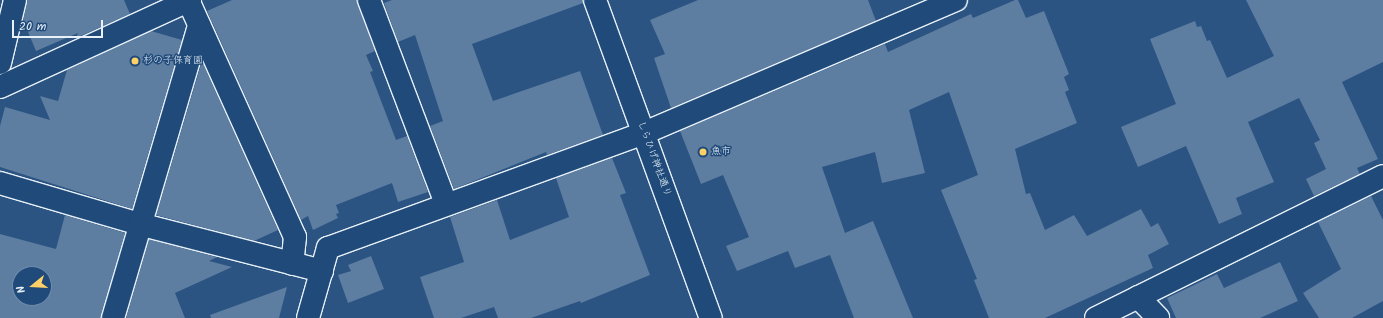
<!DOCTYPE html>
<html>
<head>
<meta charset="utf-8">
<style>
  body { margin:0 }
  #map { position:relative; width:1383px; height:318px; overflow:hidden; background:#2b5482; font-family:Kalam,"Klee One",sans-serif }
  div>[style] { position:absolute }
  .building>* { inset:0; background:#5d7da1 }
  .roads { filter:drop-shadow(1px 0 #e8f1f8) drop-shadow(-1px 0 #e8f1f8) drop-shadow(0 1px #e8f1f8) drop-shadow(0 -1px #e8f1f8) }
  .minor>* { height:22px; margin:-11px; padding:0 11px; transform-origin:11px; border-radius:11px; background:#1f4a7a }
  .tertiary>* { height:22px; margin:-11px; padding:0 11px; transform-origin:11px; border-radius:11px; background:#1f4a7a }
  .dots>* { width:11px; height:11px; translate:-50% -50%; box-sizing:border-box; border:2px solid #1f4a7a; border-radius:50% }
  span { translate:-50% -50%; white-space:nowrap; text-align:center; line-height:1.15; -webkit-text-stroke:3px #1f4a7a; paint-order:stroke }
  .poi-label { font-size:10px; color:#e8f1f8 }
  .left { translate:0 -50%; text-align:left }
  .street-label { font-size:10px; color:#e8f1f8 }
  .north { position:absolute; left:12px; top:266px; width:40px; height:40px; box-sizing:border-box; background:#1f4a7a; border:1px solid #6f8dac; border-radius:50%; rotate:252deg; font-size:11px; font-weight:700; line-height:16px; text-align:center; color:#e8f1f8 }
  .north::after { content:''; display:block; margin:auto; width:14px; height:18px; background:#ffd166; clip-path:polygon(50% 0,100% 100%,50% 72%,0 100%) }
  .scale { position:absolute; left:12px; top:20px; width:91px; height:18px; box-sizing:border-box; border:2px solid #e8f1f8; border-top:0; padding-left:5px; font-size:12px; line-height:14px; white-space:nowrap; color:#e8f1f8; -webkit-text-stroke:3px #1f4a7a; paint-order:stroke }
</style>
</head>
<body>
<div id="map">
  <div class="building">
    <div style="clip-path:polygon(27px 0,124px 0,130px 14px,76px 38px,78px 33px,36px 51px,23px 20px)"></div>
    <div style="clip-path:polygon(232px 0,357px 0,375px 51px,366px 55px,373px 71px,370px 72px,396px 140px,407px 136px,428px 192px,398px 202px,392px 183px,336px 205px,339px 213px,336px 214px,338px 218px,313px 230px,308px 216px,301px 220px,207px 11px)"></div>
    <div style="clip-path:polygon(392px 0,583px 0,583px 3px,472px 44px,493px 101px,580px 71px,603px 135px,547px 155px,546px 152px,454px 189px,430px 126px,443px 121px,415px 35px,398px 42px,384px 3px)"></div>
    <div style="clip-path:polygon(698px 0,868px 0,876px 21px,671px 108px,654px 58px,665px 54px,650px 20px)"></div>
    <div style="clip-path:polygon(1015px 0,1018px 0,1026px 18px,1044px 11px,1069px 74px,1064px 77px,1069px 90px,1065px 92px,1077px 123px,1015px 149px,1026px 194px,1030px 193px,1045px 230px,1074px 215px,1087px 236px,1141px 209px,1151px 227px,1158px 223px,1169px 244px,1148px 255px,1153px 268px,1045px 318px,989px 318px,974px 280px,977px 279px,941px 190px,978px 175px,949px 92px,909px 110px,925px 173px,882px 183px,875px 152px,822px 167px,845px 233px,873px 221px,913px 318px,854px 318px,830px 255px,795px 268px,788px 251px,737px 271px,726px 246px,749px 237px,723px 175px,701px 184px,680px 131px,885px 44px,888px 52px,971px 14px,973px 18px)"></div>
    <div style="clip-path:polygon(1246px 0,1383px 0,1383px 62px,1342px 82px,1378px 159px,1357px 168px,1360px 174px,1314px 196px,1306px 179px,1326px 169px,1314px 143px,1320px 140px,1299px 98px,1248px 122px,1274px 182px,1236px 198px,1242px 214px,1219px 224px,1186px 146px,1138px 167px,1121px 127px,1176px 104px,1150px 39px,1195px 21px,1197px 27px,1201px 26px,1207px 41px,1210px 40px,1227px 78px,1274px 56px)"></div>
    <div style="clip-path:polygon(151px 31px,182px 40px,132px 209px,0 167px,0 126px,5px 107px,50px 120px,40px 96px,58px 101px,67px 70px)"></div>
    <div style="clip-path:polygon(202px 61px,278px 230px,254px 241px,156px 215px)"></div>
    <div style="clip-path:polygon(612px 158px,626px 193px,620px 195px,650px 275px,581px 303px,580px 301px,531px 318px,498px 318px,494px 307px,461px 318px,434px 318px,420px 277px,464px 262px,450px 217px,497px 200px,510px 240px,569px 217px,556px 178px)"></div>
    <div style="clip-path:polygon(1371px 196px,1383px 220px,1383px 301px,1352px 318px,1319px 318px,1303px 293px,1341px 269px,1318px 222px)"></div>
    <div style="clip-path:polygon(evenodd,65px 215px,125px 233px,101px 318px,0 318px,0 234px,56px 249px,65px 215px,20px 274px,44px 274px,44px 298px,20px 298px,20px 274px)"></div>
    <div style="clip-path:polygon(149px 239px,217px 257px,209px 261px,232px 267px,175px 293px,185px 318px,126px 318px)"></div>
    <div style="clip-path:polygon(371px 256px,384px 289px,348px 303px,338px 275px,351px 271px,348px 265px)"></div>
    <div style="clip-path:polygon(1280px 262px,1298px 301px,1260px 318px,1176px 318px,1167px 298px,1217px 274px,1224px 288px)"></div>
    <div style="clip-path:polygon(287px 287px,279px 318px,211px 318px,210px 315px)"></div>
  </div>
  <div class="roads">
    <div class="minor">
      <div style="left:188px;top:0;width:260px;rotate:65.7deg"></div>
      <div style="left:295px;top:237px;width:27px;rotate:96deg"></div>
      <div style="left:369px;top:0;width:218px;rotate:69.3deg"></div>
      <div style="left:0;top:63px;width:65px;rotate:-76.6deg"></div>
      <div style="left:0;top:87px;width:209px;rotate:-24.6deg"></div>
      <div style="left:0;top:183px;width:145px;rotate:16.4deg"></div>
      <div style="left:139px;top:224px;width:189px;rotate:14.4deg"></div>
      <div style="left:113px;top:318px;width:305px;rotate:-73.6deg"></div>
      <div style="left:308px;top:318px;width:73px;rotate:-74.1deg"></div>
      <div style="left:328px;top:248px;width:336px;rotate:-20deg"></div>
      <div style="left:644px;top:133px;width:339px;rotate:-23.1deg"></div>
      <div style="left:1096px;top:318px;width:320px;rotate:-26.3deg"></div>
    </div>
    <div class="tertiary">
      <div style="left:595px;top:0;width:338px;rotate:70deg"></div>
      <div style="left:1138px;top:297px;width:29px;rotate:46deg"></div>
    </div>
  </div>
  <div class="dots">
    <div style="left:135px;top:61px;background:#ffd166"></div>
    <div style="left:703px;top:152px;background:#ffd166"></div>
  </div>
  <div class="poi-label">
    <span class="left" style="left:143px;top:61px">杉の子保育園</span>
    <span class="left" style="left:711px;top:152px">魚市</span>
  </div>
  <div class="street-label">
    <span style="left:654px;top:159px;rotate:70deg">しらひげ神社通り</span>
  </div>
  <div class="north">N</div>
  <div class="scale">20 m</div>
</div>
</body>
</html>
